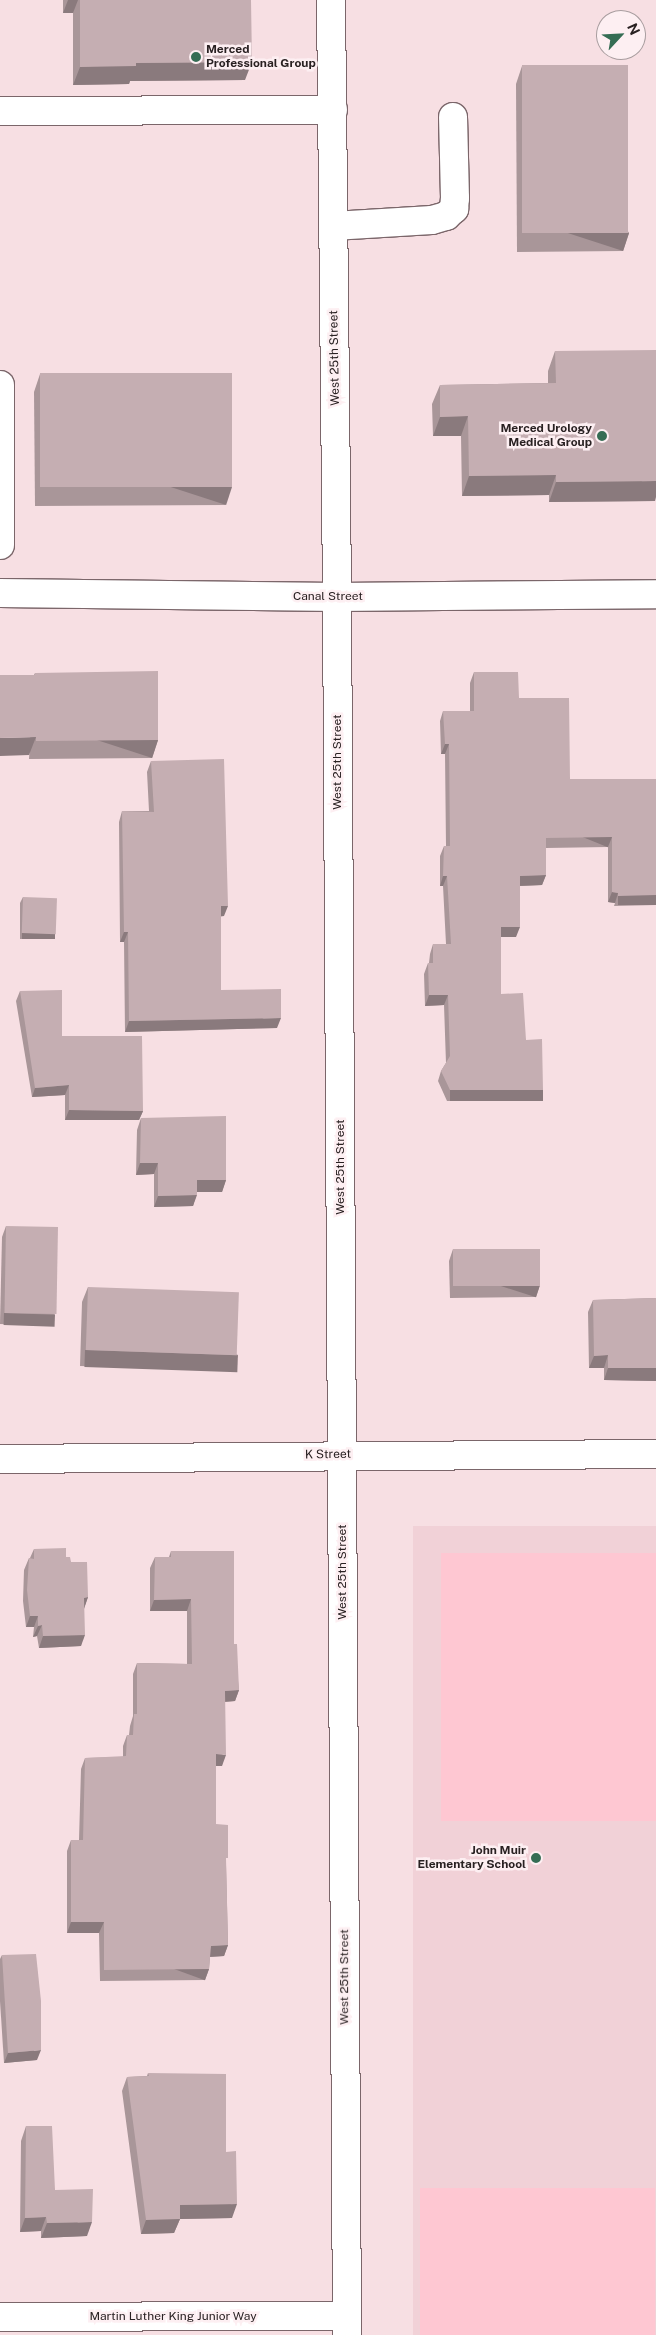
<!DOCTYPE html>
<html>
<head>
<meta charset="utf-8">
<style>
  body { margin:0 }
  #map { position:relative; width:656px; height:2335px; overflow:hidden; background:#f7dfe3; font-family:"Public Sans",sans-serif }
  div>[style] { position:absolute }
  .built>* { inset:0; background:#f1d1d7; transform-origin:0 0 }
  .green>* { inset:0; background:#fec7d2; transform-origin:0 0 }
  .roads { filter:drop-shadow(1px 0 #7b666a) drop-shadow(-1px 0 #7b666a) drop-shadow(0 1px #7b666a) drop-shadow(0 -1px #7b666a) }
  .minor>* { height:28px; margin:-14px; padding:0 14px; transform-origin:14px; border-radius:14px; background:#fff }
  .wall>* { inset:0; background:#a99699 }
  .shaded-wall>* { inset:0; background:#8a7a7d; transform-origin:0 0 }
  .building>* { inset:0; background:#c5aeb2; transform-origin:0 0 }
  .dots>* { width:14px; height:14px; translate:-50% -50%; box-sizing:border-box; border:2px solid #fdeff2; border-radius:50% }
  span { translate:-50% -50%; white-space:nowrap; text-align:center; line-height:1.15; -webkit-text-stroke:5px #fdeff2; paint-order:stroke }
  .poi-label { font-size:12px; color:#292122; font-weight:700 }
  .left { translate:0 -50%; text-align:left }
  .right { translate:-100% -50%; text-align:right }
  .street-label { font-size:12px; color:#292122 }
  .north { position:absolute; left:596px; top:10px; width:50px; height:50px; box-sizing:border-box; background:#fdeff2; border:1px solid #a89d9f; border-radius:50%; rotate:65deg; font-size:14px; font-weight:700; line-height:20px; text-align:center; color:#292122 }
  .north::after { content:''; display:block; margin:auto; width:18px; height:22px; background:#356d54; clip-path:polygon(50% 0,100% 100%,50% 72%,0 100%) }
</style>
</head>
<body>
<div id="map">
  <div class="built">
    <div style="left:413px;top:1526px;width:243px;height:809px"></div>
  </div>
  <div class="green">
    <div style="left:656px;top:1553px;width:268px;height:215px;rotate:90deg"></div>
    <div style="left:655px;top:2188px;width:147px;height:235px;rotate:90deg"></div>
  </div>
  <div class="roads">
    <div class="minor">
      <div style="left:331px;top:0;width:597px;rotate:89.42deg"></div>
      <div style="left:337px;top:597px;width:1738px;rotate:89.67deg"></div>
      <div style="left:0;top:111px;width:333px;rotate:-0.2deg"></div>
      <div style="left:333px;top:226px;width:99px;rotate:-3.5deg"></div>
      <div style="left:432px;top:220px;width:15px;rotate:-16deg"></div>
      <div style="left:446px;top:216px;width:11px;rotate:-41deg"></div>
      <div style="left:454px;top:209px;width:11px;rotate:-85deg"></div>
      <div style="left:455px;top:198px;width:81px;rotate:-91.4deg"></div>
      <div style="left:0;top:385px;width:160px;rotate:90deg"></div>
      <div style="left:0;top:593px;width:337px;rotate:0.7deg"></div>
      <div style="left:337px;top:597px;width:319px;rotate:-0.5deg"></div>
      <div style="left:0;top:1459px;width:656px;rotate:-0.44deg"></div>
      <div style="left:0;top:2317px;width:347px;rotate:-0.2deg"></div>
    </div>
  </div>
  <div class="wall">
    <div style="clip-path:polygon(63px 0,251px 0,245px 80px,130px 81px,129px 84px,73px 85px,73px 13px,63px 13px)"></div>
    <div style="clip-path:polygon(522px 66px,629px 233px,623px 251px,517px 252px,516px 84px)"></div>
    <div style="clip-path:polygon(555px 351px,655px 501px,549px 502px,549px 495px,462px 496px,461px 436px,433px 436px,432px 404px,440px 385px,548px 383px,548px 371px)"></div>
    <div style="clip-path:polygon(40px 374px,226px 505px,35px 506px,34px 392px)"></div>
    <div style="clip-path:polygon(474px 672px,519px 698px,570px 779px,656px 779px,656px 905px,614px 906px,615px 903px,608px 902px,608px 847px,546px 848px,546px 875px,542px 885px,520px 886px,516px 937px,501px 937px,501px 994px,526px 1040px,540px 1101px,447px 1101px,438px 1081px,441px 1071px,446px 1063px,444px 1005px,425px 1006px,424px 974px,428px 963px,429px 963px,430px 954px,433px 944px,446px 944px,443px 886px,440px 886px,440px 856px,444px 846px,446px 846px,445px 754px,441px 754px,440px 721px,443px 711px,470px 711px,470px 683px)"></div>
    <div style="clip-path:polygon(35px 673px,158px 740px,152px 758px,29px 759px,34px 675px)"></div>
    <div style="clip-path:polygon(151px 761px,224px 916px,221px 916px,221px 990px,277px 1028px,125px 1032px,124px 942px,120px 942px,119px 822px,122px 811px,149px 811px,147px 772px)"></div>
    <div style="clip-path:polygon(23px 897px,53px 939px,20px 939px,20px 903px)"></div>
    <div style="clip-path:polygon(20px 991px,62px 1036px,143px 1111px,139px 1120px,65px 1120px,65px 1095px,32px 1097px,16px 1001px)"></div>
    <div style="clip-path:polygon(141px 1118px,226px 1180px,222px 1192px,197px 1192px,193px 1206px,154px 1207px,154px 1174px,136px 1175px,137px 1130px)"></div>
    <div style="clip-path:polygon(6px 1226px,55px 1315px,51px 1326px,0 1324px,2px 1237px)"></div>
    <div style="clip-path:polygon(453px 1249px,540px 1285px,536px 1297px,450px 1298px,449px 1261px)"></div>
    <div style="clip-path:polygon(88px 1287px,238px 1355px,232px 1371px,80px 1366px,82px 1302px)"></div>
    <div style="clip-path:polygon(656px 1298px,656px 1381px,604px 1380px,604px 1368px,589px 1368px,588px 1312px,593px 1300px)"></div>
    <div style="clip-path:polygon(34px 1549px,66px 1557px,71px 1562px,88px 1597px,84px 1608px,81px 1646px,39px 1648px,37px 1636px,33px 1637px,34px 1627px,26px 1627px,23px 1601px,24px 1570px,29px 1558px,30px 1558px)"></div>
    <div style="clip-path:polygon(171px 1551px,234px 1644px,239px 1690px,235px 1701px,225px 1702px,222px 1766px,216px 1766px,216px 1824px,226px 1865px,228px 1945px,224px 1956px,210px 1957px,209px 1969px,205px 1980px,100px 1981px,99px 1933px,67px 1933px,67px 1851px,71px 1840px,79px 1840px,81px 1769px,85px 1758px,123px 1757px,123px 1746px,127px 1735px,129px 1735px,130px 1726px,133px 1716px,133px 1674px,137px 1663px,187px 1664px,187px 1611px,150px 1611px,150px 1568px,155px 1557px,169px 1557px)"></div>
    <div style="clip-path:polygon(2px 1955px,37px 2060px,4px 2063px,0 2001px,0 1959px)"></div>
    <div style="clip-path:polygon(148px 2073px,226px 2152px,232px 2218px,180px 2219px,174px 2233px,141px 2234px,122px 2091px,127px 2077px,147px 2076px)"></div>
    <div style="clip-path:polygon(26px 2126px,55px 2190px,87px 2236px,41px 2238px,41px 2231px,20px 2232px,21px 2141px)"></div>
  </div>
  <div class="shaded-wall">
    <div style="clip-path:polygon(68px 0,78px 0,73px 13px,63px 13px)"></div>
    <div style="clip-path:polygon(252px 62px,245px 80px,130px 81px,129px 84px,73px 85px,80px 67px,136px 63px)"></div>
    <div style="left:629px;top:233px;width:19px;height:106px;rotate:108deg"></div>
    <div style="clip-path:polygon(468px 416px,461px 436px,433px 436px,440px 417px)"></div>
    <div style="clip-path:polygon(556px 475px,549px 495px,462px 496px,469px 476px)"></div>
    <div style="clip-path:polygon(656px 481px,656px 497px,655px 501px,549px 502px,556px 482px)"></div>
    <div style="left:232px;top:487px;width:19px;height:191px;rotate:108deg"></div>
    <div style="clip-path:polygon(36px 737px,29px 755px,0 756px,0 738px)"></div>
    <div style="left:158px;top:740px;width:19px;height:122px;rotate:108deg"></div>
    <div style="clip-path:polygon(445px 744px,449px 744px,445px 754px,441px 754px)"></div>
    <div style="left:612px;top:837px;width:11px;height:66px;rotate:112deg"></div>
    <div style="clip-path:polygon(546px 875px,542px 885px,517px 886px,520px 876px)"></div>
    <div style="clip-path:polygon(443px 876px,447px 876px,443px 886px,440px 886px)"></div>
    <div style="clip-path:polygon(612px 892px,618px 893px,615px 903px,608px 902px)"></div>
    <div style="left:656px;top:895px;width:10px;height:38px;rotate:90deg"></div>
    <div style="clip-path:polygon(221px 906px,228px 906px,224px 916px,217px 917px)"></div>
    <div style="clip-path:polygon(501px 927px,520px 927px,516px 937px,498px 937px)"></div>
    <div style="clip-path:polygon(124px 932px,128px 932px,124px 942px,120px 942px)"></div>
    <div style="left:22px;top:933px;width:33px;height:6px"></div>
    <div style="clip-path:polygon(429px 995px,448px 995px,444px 1005px,425px 1006px)"></div>
    <div style="clip-path:polygon(281px 1018px,277px 1028px,125px 1032px,129px 1021px)"></div>
    <div style="clip-path:polygon(69px 1085px,65px 1095px,32px 1097px,35px 1088px)"></div>
    <div style="left:450px;top:1090px;width:93px;height:11px"></div>
    <div style="clip-path:polygon(69px 1110px,143px 1111px,139px 1120px,65px 1120px)"></div>
    <div style="clip-path:polygon(140px 1163px,158px 1163px,154px 1174px,136px 1175px)"></div>
    <div style="clip-path:polygon(197px 1180px,226px 1180px,222px 1192px,192px 1192px)"></div>
    <div style="clip-path:polygon(197px 1195px,193px 1206px,154px 1207px,158px 1196px)"></div>
    <div style="left:540px;top:1285px;width:13px;height:86px;rotate:108deg"></div>
    <div style="left:4px;top:1313px;width:51px;height:12px;rotate:2deg"></div>
    <div style="left:85px;top:1350px;width:153px;height:17px;rotate:2deg"></div>
    <div style="clip-path:polygon(608px 1355px,604px 1368px,589px 1368px,594px 1356px)"></div>
    <div style="clip-path:polygon(608px 1368px,656px 1368px,656px 1381px,604px 1380px)"></div>
    <div style="clip-path:polygon(88px 1597px,84px 1609px,84px 1598px)"></div>
    <div style="clip-path:polygon(191px 1599px,187px 1611px,150px 1611px,154px 1600px)"></div>
    <div style="clip-path:polygon(30px 1616px,38px 1616px,34px 1627px,26px 1627px)"></div>
    <div style="clip-path:polygon(42px 1625px,37px 1636px,33px 1637px,38px 1626px)"></div>
    <div style="clip-path:polygon(85px 1635px,81px 1646px,39px 1648px,43px 1636px)"></div>
    <div style="clip-path:polygon(239px 1690px,235px 1701px,221px 1702px,225px 1691px)"></div>
    <div style="clip-path:polygon(216px 1754px,226px 1755px,222px 1766px,212px 1766px)"></div>
    <div style="clip-path:polygon(71px 1922px,104px 1922px,99px 1933px,67px 1933px)"></div>
    <div style="clip-path:polygon(228px 1945px,224px 1956px,207px 1957px,211px 1946px)"></div>
    <div style="left:209px;top:1969px;width:12px;height:105px;rotate:110deg"></div>
    <div style="clip-path:polygon(41px 2050px,37px 2060px,4px 2063px,8px 2053px)"></div>
    <div style="clip-path:polygon(237px 2204px,232px 2218px,180px 2219px,174px 2233px,141px 2234px,146px 2220px,180px 2205px)"></div>
    <div style="clip-path:polygon(46px 2217px,41px 2231px,20px 2232px,25px 2218px)"></div>
    <div style="clip-path:polygon(92px 2222px,87px 2236px,41px 2238px,47px 2223px)"></div>
  </div>
  <div class="building">
    <div style="clip-path:polygon(80px 0,251px 0,252px 62px,136px 63px,136px 66px,80px 67px)"></div>
    <div style="left:628px;top:65px;width:168px;height:106px;rotate:90deg"></div>
    <div style="clip-path:polygon(656px 350px,656px 481px,556px 482px,556px 475px,469px 476px,468px 416px,440px 417px,440px 385px,556px 383px,555px 351px)"></div>
    <div style="left:232px;top:373px;width:114px;height:192px;rotate:90deg"></div>
    <div style="clip-path:polygon(158px 671px,158px 740px,36px 741px,36px 737px,0 738px,0 675px,35px 675px,35px 673px)"></div>
    <div style="clip-path:polygon(474px 672px,518px 672px,519px 698px,569px 698px,570px 779px,656px 779px,656px 895px,618px 896px,618px 893px,612px 892px,612px 837px,546px 838px,546px 875px,520px 876px,520px 927px,501px 927px,501px 994px,523px 993px,526px 1040px,542px 1039px,543px 1090px,450px 1090px,441px 1071px,450px 1056px,448px 995px,429px 995px,428px 963px,433px 963px,433px 944px,451px 944px,447px 876px,443px 876px,444px 846px,450px 846px,449px 744px,445px 744px,443px 711px,474px 711px)"></div>
    <div style="clip-path:polygon(224px 759px,228px 906px,221px 906px,221px 990px,281px 989px,281px 1018px,129px 1021px,128px 932px,124px 932px,122px 811px,154px 812px,151px 761px)"></div>
    <div style="left:23px;top:897px;width:34px;height:36px;rotate:2deg"></div>
    <div style="clip-path:polygon(62px 990px,62px 1036px,142px 1036px,143px 1111px,69px 1110px,69px 1085px,35px 1088px,20px 991px)"></div>
    <div style="clip-path:polygon(226px 1116px,226px 1180px,197px 1180px,197px 1195px,158px 1196px,158px 1163px,140px 1163px,141px 1118px)"></div>
    <div style="left:6px;top:1226px;width:52px;height:87px;rotate:1deg"></div>
    <div style="left:453px;top:1249px;width:87px;height:37px"></div>
    <div style="left:88px;top:1287px;width:151px;height:63px;rotate:2deg"></div>
    <div style="clip-path:polygon(656px 1298px,656px 1368px,608px 1368px,608px 1355px,594px 1356px,593px 1300px)"></div>
    <div style="clip-path:polygon(66px 1548px,66px 1557px,70px 1557px,71px 1562px,87px 1562px,88px 1597px,84px 1598px,85px 1635px,43px 1636px,42px 1625px,38px 1626px,38px 1616px,30px 1616px,27px 1590px,29px 1558px,34px 1559px,34px 1549px)"></div>
    <div style="clip-path:polygon(171px 1551px,234px 1551px,234px 1644px,237px 1644px,239px 1690px,225px 1691px,226px 1755px,216px 1754px,216px 1824px,228px 1825px,228px 1858px,226px 1858px,228px 1945px,211px 1946px,209px 1969px,104px 1970px,104px 1922px,71px 1922px,71px 1840px,83px 1840px,85px 1758px,126px 1756px,127px 1735px,133px 1735px,134px 1714px,137px 1714px,137px 1663px,192px 1664px,191px 1599px,154px 1600px,155px 1557px,171px 1557px)"></div>
    <div style="clip-path:polygon(36px 1954px,41px 2001px,41px 2050px,8px 2053px,2px 1955px)"></div>
    <div style="clip-path:polygon(148px 2073px,226px 2074px,226px 2152px,236px 2151px,237px 2204px,180px 2205px,180px 2219px,146px 2220px,127px 2077px,149px 2076px)"></div>
    <div style="clip-path:polygon(26px 2126px,52px 2126px,55px 2190px,93px 2189px,92px 2222px,47px 2223px,46px 2217px,25px 2218px)"></div>
  </div>
  <div class="dots">
    <div style="left:196px;top:57px;background:#356d54"></div>
    <div style="left:602px;top:436px;background:#356d54"></div>
    <div style="left:536px;top:1858px;background:#356d54"></div>
  </div>
  <div class="poi-label">
    <span class="left" style="left:206px;top:57px">Merced<br>Professional Group</span>
    <span class="right" style="left:592px;top:436px">Merced Urology<br>Medical Group</span>
    <span class="right" style="left:526px;top:1858px">John Muir<br>Elementary School</span>
  </div>
  <div class="street-label">
    <span style="left:335px;top:358px;rotate:-91deg">West 25th Street</span>
    <span style="left:328px;top:597px">Canal Street</span>
    <span style="left:338px;top:762px;rotate:-90deg">West 25th Street</span>
    <span style="left:341px;top:1167px;rotate:-90deg">West 25th Street</span>
    <span style="left:328px;top:1455px;rotate:-1deg">K Street</span>
    <span style="left:343px;top:1572px;rotate:-90deg">West 25th Street</span>
    <span style="left:345px;top:1977px;rotate:-90deg">West 25th Street</span>
    <span style="left:173px;top:2317px">Martin Luther King Junior Way</span>
  </div>
  <div class="north">N</div>
</div>
</body>
</html>
